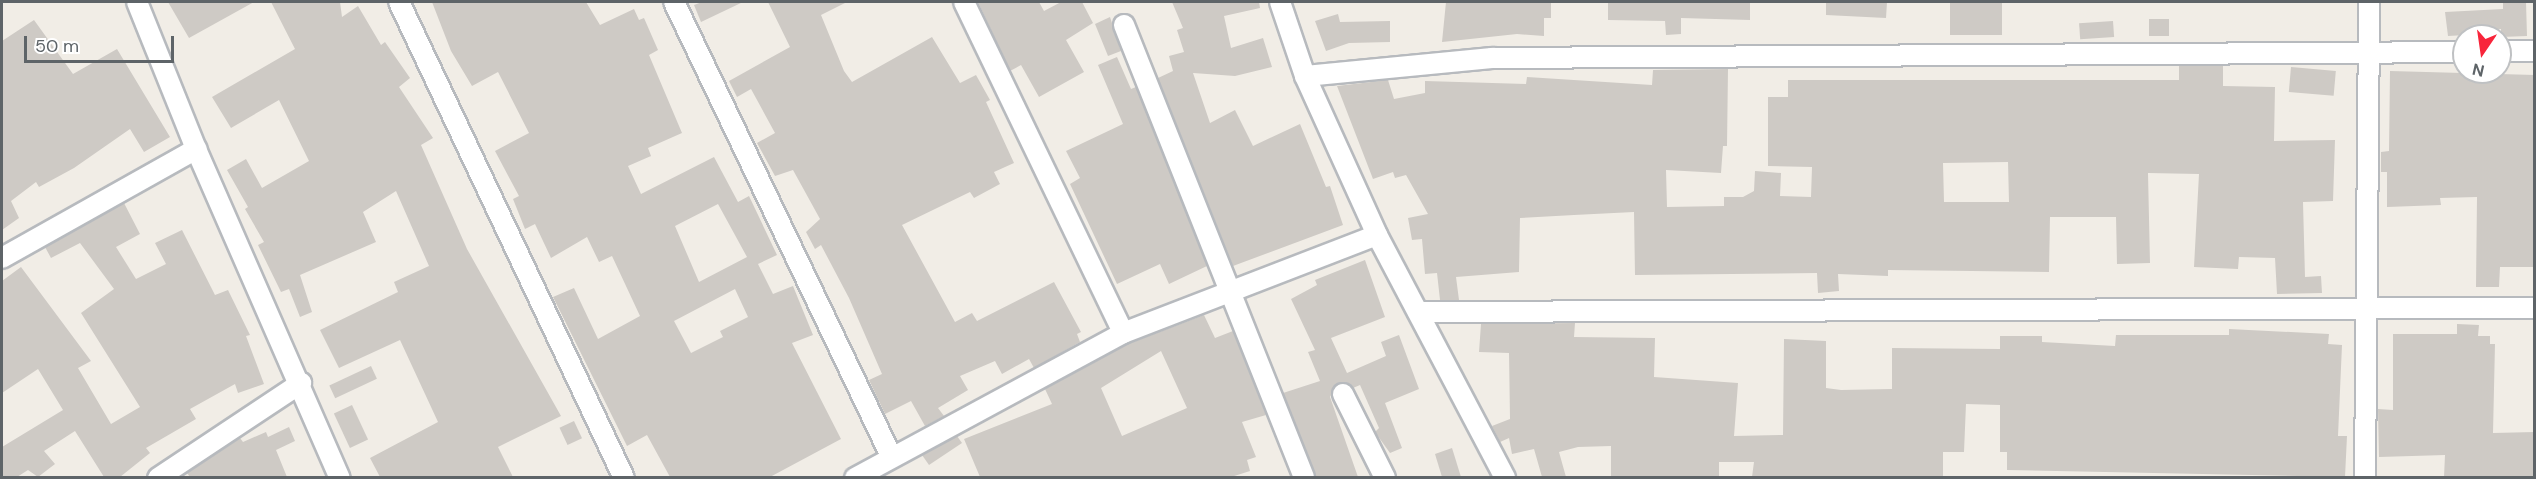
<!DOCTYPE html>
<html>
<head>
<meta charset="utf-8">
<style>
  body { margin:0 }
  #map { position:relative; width:2536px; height:479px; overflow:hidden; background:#f1ede6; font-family:"DM Sans",sans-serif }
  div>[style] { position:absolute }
  .building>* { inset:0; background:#cecac5; transform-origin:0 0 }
  .roads { filter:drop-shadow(2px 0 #b7babe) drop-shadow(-2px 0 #b7babe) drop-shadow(0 2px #b7babe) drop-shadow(0 -2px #b7babe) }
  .minor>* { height:20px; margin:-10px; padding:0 10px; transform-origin:10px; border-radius:10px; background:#fff }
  span { translate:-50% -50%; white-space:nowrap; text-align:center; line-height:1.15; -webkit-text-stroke:4.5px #fff; paint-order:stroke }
  .frame { position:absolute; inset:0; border:3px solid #5e6468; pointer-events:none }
  .north { position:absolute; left:2452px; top:24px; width:60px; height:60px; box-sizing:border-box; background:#fff; border:2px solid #bfc1c3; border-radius:50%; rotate:193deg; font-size:16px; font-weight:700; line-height:24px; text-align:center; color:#5e6468 }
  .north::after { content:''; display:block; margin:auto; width:21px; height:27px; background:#f8253b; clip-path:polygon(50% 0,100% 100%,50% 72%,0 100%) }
  .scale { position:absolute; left:24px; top:36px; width:150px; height:27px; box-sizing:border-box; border:3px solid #5e6468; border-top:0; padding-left:8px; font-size:18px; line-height:21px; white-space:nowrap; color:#5e6468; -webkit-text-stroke:4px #fff; paint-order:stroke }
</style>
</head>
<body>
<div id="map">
  <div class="building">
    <div style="clip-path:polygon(168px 2px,254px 2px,189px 38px)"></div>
    <div style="clip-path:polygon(271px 2px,340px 2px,342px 17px,358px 6px,381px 45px,385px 42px,410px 78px,399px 87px,433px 138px,421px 145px,467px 249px,561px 416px,498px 447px,513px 477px,380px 477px,370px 458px,438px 422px,400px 340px,339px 368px,320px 330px,398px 292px,394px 282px,429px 266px,396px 191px,363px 212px,376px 242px,300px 275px,312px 312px,300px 317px,289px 289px,281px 292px,258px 245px,264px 242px,245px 209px,248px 207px,227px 170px,246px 159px,262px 188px,309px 161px,279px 100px,231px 128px,212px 97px,295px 49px)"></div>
    <div style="clip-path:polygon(evenodd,432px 2px,586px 2px,600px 25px,634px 9px,639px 20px,644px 18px,658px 50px,649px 55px,682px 133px,648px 148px,651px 156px,628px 166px,641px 194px,714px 157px,738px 202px,749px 196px,777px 255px,758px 264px,773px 294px,793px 286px,813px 335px,792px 343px,841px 439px,770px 477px,670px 477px,647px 435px,627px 446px,553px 297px,574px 288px,598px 339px,640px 316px,612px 256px,599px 262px,587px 237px,551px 258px,535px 224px,525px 229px,513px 199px,519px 196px,495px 151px,529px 133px,498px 72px,472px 86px,451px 51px,432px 2px,718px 204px,747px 257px,699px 282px,675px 226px,718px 204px,432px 2px,735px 289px,748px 317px,720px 331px,723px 337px,691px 353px,674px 321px,735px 289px)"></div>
    <div style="clip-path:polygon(702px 2px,743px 2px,701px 22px,694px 5px)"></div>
    <div style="clip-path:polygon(768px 2px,847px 2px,821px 15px,844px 71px,852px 82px,932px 37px,960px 83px,976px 75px,990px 100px,986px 102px,1014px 163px,994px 172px,1000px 184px,974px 198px,970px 192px,902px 225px,955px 322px,972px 313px,977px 321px,1054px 282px,1081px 332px,1077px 334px,1080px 342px,1034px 368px,1029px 359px,1002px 374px,995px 361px,960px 376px,968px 390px,938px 408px,944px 416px,925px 426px,911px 401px,885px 414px,869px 380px,882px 374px,849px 298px,821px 245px,815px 249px,806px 232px,820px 219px,793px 170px,775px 176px,757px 143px,775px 133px,751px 89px,737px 97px,729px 81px,790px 47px)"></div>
    <div style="clip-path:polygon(978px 2px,1039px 2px,1044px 11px,1061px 2px,1082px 2px,1093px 23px,1066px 40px,1084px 72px,1039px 97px,1021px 65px,1010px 71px)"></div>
    <div style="clip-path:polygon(1172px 2px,1259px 2px,1260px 8px,1224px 16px,1231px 48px,1263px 38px,1272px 67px,1235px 76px,1193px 73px,1210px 123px,1235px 110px,1253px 146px,1300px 124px,1326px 187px,1330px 186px,1343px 225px,1233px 266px,1158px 78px,1173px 71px,1169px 56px,1184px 52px,1177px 30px,1183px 28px)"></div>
    <div style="clip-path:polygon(1446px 2px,1551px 2px,1551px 18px,1544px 18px,1544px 36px,1517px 34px,1442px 42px)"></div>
    <div style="clip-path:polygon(1608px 2px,1750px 2px,1750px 20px,1681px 18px,1681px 34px,1666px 35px,1665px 21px,1608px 20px)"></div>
    <div style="clip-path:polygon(1826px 2px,1887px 2px,1886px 18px,1826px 15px)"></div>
    <div style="left:1950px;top:2px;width:52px;height:33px"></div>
    <div style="clip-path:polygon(2503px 2px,2526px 2px,2527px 36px,2501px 37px,2501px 29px,2466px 31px,2466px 35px,2448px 36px,2445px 12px,2503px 9px)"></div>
    <div style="clip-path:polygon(1338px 14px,1340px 22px,1390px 21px,1390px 42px,1349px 43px,1326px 51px,1315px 21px)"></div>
    <div style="clip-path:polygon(1110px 17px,1121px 51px,1108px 56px,1095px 24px)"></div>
    <div style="left:2149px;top:19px;width:20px;height:17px"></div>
    <div style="clip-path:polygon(34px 20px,73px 74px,117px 49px,170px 137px,144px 152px,130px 129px,74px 168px,39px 187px,36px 182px,11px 201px,19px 218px,2px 230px,2px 41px)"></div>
    <div style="left:2113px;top:21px;width:16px;height:34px;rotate:86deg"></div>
    <div style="clip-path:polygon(1117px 57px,1131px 89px,1136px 87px,1207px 266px,1169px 284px,1160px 264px,1117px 284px,1070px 184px,1080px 178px,1066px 151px,1123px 124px,1098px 65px)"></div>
    <div style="clip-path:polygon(evenodd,2223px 65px,2223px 86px,2275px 87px,2274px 141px,2335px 140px,2333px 201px,2303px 202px,2305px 277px,2321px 276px,2322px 293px,2277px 294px,2275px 258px,2239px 257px,2238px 269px,2194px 267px,2199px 174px,2148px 173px,2150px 263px,2117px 264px,2116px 217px,2050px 217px,2049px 272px,1888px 270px,1888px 276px,1838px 274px,1839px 291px,1818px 293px,1817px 273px,1635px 275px,1634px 212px,1574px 215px,1520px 218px,1519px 272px,1456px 277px,1459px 300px,1440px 300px,1437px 273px,1425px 274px,1422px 239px,1412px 240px,1408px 218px,1428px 214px,1406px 175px,1395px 178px,1393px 172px,1373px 179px,1337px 86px,1388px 80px,1394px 99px,1425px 93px,1425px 81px,1526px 84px,1527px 77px,1652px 85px,1653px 70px,1728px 69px,1727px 146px,1723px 146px,1721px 173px,1666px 170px,1667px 207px,1724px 206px,1724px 197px,1743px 197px,1754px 191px,1755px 171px,1781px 173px,1780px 196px,1811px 197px,1812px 167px,1768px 166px,1768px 97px,1788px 97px,1788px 80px,2179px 80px,2179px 66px,2223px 65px,2008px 162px,2009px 202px,1944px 202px,1943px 163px,2008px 162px)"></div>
    <div style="left:2291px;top:67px;width:45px;height:25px;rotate:5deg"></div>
    <div style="clip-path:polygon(2390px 71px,2535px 75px,2535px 267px,2500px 267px,2499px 287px,2476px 287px,2477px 197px,2440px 198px,2441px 205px,2387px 207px,2387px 172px,2381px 172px,2381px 152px,2389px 151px)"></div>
    <div style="clip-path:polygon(124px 203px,140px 234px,116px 247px,136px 279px,166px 264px,155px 243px,182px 230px,215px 295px,228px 290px,250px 335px,246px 336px,264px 384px,238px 393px,235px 384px,190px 409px,196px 419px,146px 448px,150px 453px,120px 477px,104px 477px,75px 431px,44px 451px,55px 464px,38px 477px,28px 470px,17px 477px,2px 477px,2px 447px,63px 410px,38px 369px,2px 393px,2px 281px,21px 267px,91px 361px,78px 368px,111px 424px,140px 407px,81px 313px,114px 289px,80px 243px,51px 258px,45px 247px)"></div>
    <div style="clip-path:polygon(1365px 260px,1385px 317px,1331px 338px,1347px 373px,1386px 356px,1381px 342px,1399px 335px,1419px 389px,1385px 403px,1402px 448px,1390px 453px,1375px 432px,1379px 428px,1360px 385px,1353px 388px,1344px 382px,1337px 384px,1330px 397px,1358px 477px,1316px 477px,1283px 393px,1320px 381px,1308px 352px,1315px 350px,1291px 299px,1317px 285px,1315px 280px)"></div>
    <div style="clip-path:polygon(evenodd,1204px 315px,1215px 338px,1233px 331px,1266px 415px,1242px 422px,1256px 457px,1247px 460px,1250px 471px,1231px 477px,980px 477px,964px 439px,1052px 404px,1045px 389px,1128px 344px,1204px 315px,1161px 351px,1187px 408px,1122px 436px,1101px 388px,1161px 351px)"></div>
    <div style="clip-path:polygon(1575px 323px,1574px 337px,1655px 338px,1654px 377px,1738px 383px,1734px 436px,1783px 435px,1784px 339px,1826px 341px,1826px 388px,1841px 390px,1892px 389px,1892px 348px,2000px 349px,2000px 336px,2042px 336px,2042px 342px,2115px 346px,2116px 335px,2229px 335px,2229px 329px,2329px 334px,2328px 344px,2342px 345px,2338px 436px,2347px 436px,2345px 477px,2007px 470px,2007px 452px,2000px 452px,2000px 405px,1966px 404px,1964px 452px,1943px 452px,1943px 477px,1752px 477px,1754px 462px,1719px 462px,1719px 477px,1611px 477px,1611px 446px,1578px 447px,1559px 452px,1566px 477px,1542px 477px,1534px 449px,1512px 454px,1509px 438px,1500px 442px,1492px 426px,1510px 419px,1509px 353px,1479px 352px,1481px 324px)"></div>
    <div style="clip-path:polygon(2457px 324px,2479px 325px,2478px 336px,2490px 336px,2490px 344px,2495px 344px,2493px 433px,2535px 432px,2535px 477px,2444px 477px,2445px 455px,2379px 457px,2378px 409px,2393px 410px,2393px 334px,2457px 334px)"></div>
    <div style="left:371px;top:366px;width:14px;height:46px;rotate:65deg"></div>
    <div style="left:352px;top:405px;width:38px;height:20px;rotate:65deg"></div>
    <div style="left:574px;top:421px;width:19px;height:16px;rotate:65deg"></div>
    <div style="clip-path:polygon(289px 427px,295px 441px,276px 450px,287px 477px,190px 477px,187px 473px,240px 438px,243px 442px,266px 432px,268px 437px)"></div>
    <div style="clip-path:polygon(957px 436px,962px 443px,929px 465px,922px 455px)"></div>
    <div style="clip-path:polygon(1452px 448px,1461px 477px,1442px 477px,1435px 454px)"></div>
  </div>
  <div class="roads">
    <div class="minor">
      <div style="left:137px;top:2px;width:158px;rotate:68.1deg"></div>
      <div style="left:196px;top:149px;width:359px;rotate:66.4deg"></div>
      <div style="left:399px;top:2px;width:526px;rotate:64.7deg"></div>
      <div style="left:674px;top:2px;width:505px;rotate:64.45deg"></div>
      <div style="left:964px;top:2px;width:367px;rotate:64.3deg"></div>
      <div style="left:1280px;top:2px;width:78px;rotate:71.3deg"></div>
      <div style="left:1305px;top:76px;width:175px;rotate:65.6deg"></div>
      <div style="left:1377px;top:235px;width:275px;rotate:62.2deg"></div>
      <div style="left:1124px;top:25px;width:487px;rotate:68.3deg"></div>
      <div style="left:2500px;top:51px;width:34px"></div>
      <div style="left:1305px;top:76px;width:188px;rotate:-5.5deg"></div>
      <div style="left:1492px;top:58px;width:972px;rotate:-0.35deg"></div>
      <div style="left:2px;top:258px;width:223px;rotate:-29.3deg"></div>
      <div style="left:1418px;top:312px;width:1116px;rotate:-0.21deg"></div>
      <div style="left:1343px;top:394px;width:94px;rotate:63.4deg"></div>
      <div style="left:158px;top:478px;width:172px;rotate:-33.6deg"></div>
      <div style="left:855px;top:478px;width:305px;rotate:-28.4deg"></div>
      <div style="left:1123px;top:333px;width:272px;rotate:-21.1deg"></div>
      <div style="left:2365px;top:478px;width:476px;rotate:-89.5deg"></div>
    </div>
  </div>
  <div class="frame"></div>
  <div class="north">N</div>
  <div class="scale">50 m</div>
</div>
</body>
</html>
